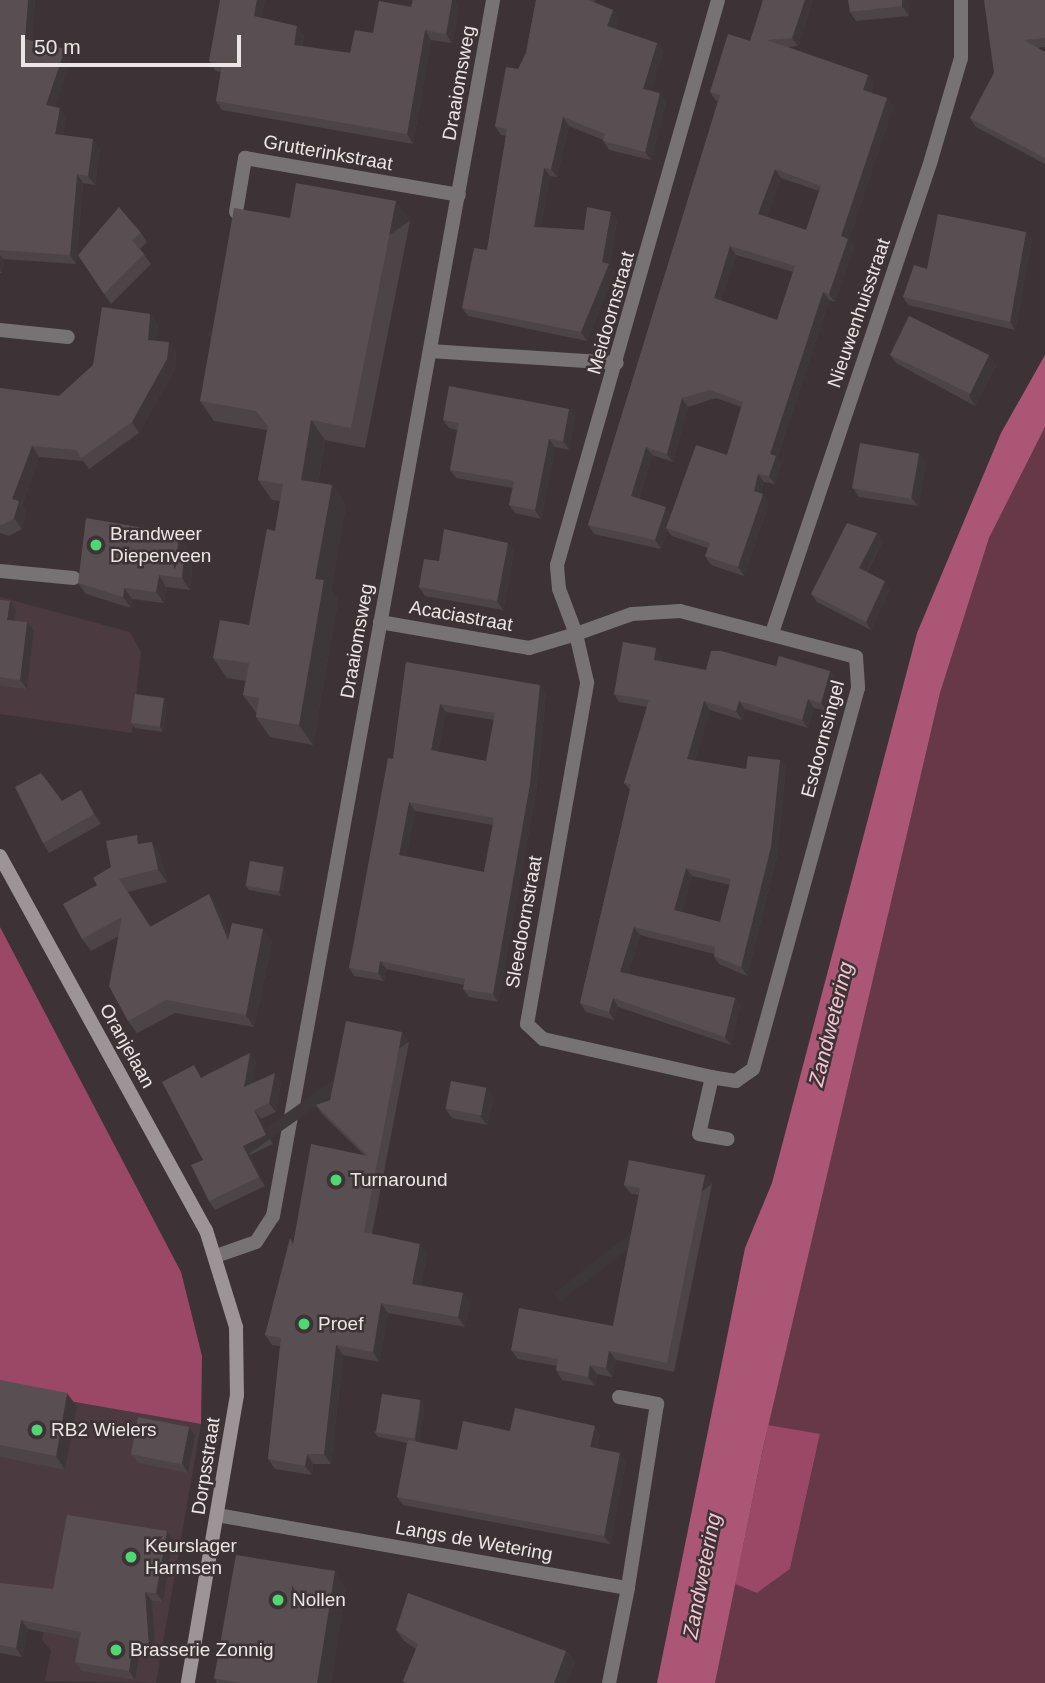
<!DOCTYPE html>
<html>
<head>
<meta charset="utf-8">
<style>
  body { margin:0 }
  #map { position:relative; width:1045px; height:1683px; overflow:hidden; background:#3d3336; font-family:Arial,sans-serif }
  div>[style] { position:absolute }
  .built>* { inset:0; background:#4b3a3f }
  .green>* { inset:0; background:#673848 }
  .forest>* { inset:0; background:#9a4866 }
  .water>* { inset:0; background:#aa5674 }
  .street>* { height:14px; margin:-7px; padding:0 7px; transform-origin:7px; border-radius:7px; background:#777274 }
  .secondary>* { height:14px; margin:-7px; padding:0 7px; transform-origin:7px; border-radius:7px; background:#9c9496 }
  .wall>* { inset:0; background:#4d4447 }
  .shaded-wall>* { inset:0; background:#3e3739; transform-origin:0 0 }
  .building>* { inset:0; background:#594f52; transform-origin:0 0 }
  .dots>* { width:19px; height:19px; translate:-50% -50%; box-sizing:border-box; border:4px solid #3d3336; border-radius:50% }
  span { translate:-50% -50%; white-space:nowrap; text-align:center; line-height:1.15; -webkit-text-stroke:5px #3d3336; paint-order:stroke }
  .street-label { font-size:19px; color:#ebe5e6 }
  .poi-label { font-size:19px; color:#ebe5e6 }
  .left { translate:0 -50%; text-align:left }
  .water-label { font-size:21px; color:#f3c3d1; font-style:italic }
  .scale { position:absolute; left:21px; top:35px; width:220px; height:32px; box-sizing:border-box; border:4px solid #ebe5e6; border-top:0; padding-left:9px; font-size:21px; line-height:24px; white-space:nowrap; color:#ebe5e6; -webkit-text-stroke:5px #3d3336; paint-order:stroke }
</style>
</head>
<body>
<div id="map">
  <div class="built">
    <div style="clip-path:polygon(0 597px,130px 632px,141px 652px,132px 733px,0 714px)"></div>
    <div style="clip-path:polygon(0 1389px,201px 1424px,156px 1683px,45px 1681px,51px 1650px,42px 1640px,50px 1597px,0 1586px)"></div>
  </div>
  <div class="green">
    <div style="clip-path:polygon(1045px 427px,1045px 1683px,715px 1683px,735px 1583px,757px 1593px,790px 1569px,820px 1435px,768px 1425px,940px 693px,989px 538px)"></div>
  </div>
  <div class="forest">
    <div style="clip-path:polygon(0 927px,181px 1272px,202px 1356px,201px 1424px,0 1389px)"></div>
    <div style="clip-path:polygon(768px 1425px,820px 1434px,790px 1569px,757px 1593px,735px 1584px)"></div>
  </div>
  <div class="water">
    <div style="clip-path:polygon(1045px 355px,1045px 427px,989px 538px,940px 693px,764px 1444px,715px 1683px,657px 1683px,745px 1248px,772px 1183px,917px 633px,1001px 433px)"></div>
  </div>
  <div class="street">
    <div style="left:236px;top:212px;width:55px;rotate:-80.5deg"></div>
    <div style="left:245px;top:158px;width:217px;rotate:9.8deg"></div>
    <div style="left:0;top:330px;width:68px;rotate:5.9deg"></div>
    <div style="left:430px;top:351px;width:187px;rotate:3.7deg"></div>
    <div style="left:0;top:571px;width:74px;rotate:5.4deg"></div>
    <div style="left:380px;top:622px;width:151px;rotate:9.9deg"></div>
    <div style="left:529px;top:648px;width:49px;rotate:-16.6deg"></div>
    <div style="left:576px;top:634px;width:59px;rotate:-19.7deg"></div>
    <div style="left:632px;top:614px;width:48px;rotate:-3.6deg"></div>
    <div style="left:680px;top:611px;width:182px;rotate:14.6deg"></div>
    <div style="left:856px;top:657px;width:31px;rotate:86deg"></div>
    <div style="left:858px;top:688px;width:395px;rotate:105.4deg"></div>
    <div style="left:753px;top:1069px;width:21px;rotate:145deg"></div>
    <div style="left:736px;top:1081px;width:24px;rotate:-171deg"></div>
    <div style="left:712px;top:1077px;width:173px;rotate:-167.3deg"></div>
    <div style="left:543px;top:1039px;width:22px;rotate:-137deg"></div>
    <div style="left:527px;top:1024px;width:347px;rotate:-80deg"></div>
    <div style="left:587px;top:682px;width:49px;rotate:-102.9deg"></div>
    <div style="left:576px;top:634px;width:48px;rotate:-110.7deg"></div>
    <div style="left:559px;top:589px;width:24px;rotate:-95deg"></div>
    <div style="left:557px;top:565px;width:587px;rotate:-74.09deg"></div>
    <div style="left:772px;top:633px;width:499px;rotate:-71.4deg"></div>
    <div style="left:931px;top:160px;width:106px;rotate:-73.6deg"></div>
    <div style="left:961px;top:58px;width:58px;rotate:-90deg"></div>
    <div style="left:712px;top:1077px;width:58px;rotate:102.8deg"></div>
    <div style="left:699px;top:1134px;width:29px;rotate:10deg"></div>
    <div style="left:216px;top:1256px;width:42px;rotate:-19.3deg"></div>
    <div style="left:256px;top:1242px;width:31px;rotate:-57deg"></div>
    <div style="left:273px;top:1216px;width:1236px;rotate:-79.74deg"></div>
    <div style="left:619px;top:1397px;width:39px;rotate:10deg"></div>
    <div style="left:657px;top:1404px;width:186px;rotate:99deg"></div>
    <div style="left:217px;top:1515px;width:417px;rotate:10.1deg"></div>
    <div style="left:628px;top:1588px;width:97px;rotate:101.3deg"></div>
  </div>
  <div class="secondary">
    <div style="left:0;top:856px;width:427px;rotate:61.2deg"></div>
    <div style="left:206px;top:1230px;width:102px;rotate:72.8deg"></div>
    <div style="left:236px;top:1327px;width:68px;rotate:89.2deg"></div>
    <div style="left:237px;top:1395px;width:292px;rotate:99.7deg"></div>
  </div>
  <div class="wall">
    <div style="clip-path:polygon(0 0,35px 0,32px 41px,65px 49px,71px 59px,55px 107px,66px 117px,63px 135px,100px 148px,95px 185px,83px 183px,76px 264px,3px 259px,2px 273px,0 273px)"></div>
    <div style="clip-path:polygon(265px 0,261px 18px,304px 35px,302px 46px,350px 53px,373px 33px,411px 7px,413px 0,454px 0,459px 8px,452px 43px,431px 40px,413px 144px,222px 110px,216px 101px,221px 72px,216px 71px,209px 61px)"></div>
    <div style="clip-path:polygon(536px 0,595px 0,594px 2px,613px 10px,619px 19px,615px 29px,657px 43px,663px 52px,651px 91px,666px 102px,651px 160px,609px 150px,603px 140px,569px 126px,557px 177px,550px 176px,541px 227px,584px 230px,617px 220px,610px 264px,615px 272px,587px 341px,468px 316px,462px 308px,487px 250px,506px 136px,501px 135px,495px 126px,526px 53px)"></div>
    <div style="clip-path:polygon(evenodd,813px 0,798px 46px,788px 47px,868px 75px,874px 83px,871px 93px,887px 98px,893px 107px,849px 239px,854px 247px,835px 302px,829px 300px,777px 458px,781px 464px,775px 484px,764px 482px,761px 494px,769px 503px,744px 576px,711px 565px,705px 556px,708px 548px,672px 536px,667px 530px,661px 549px,594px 534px,588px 525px,718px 101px,716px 101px,710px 92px,750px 41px,813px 0,781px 178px,819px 191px,806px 230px,766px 217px,781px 178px,813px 0,736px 255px,793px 272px,777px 320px,721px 301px,736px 255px,813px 0,716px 398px,741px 407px,727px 455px,671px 514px,639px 499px,652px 455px,673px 462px,688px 407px,716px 398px)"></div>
    <div style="clip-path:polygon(908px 0,909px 16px,856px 21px,850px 12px)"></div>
    <div style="clip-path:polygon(1045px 0,1045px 47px,1037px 48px,1045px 52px,1045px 164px,976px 127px,970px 118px,994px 73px)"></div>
    <div style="clip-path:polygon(396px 201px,410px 221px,365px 448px,325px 440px,318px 483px,332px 485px,346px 505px,331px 590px,338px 600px,313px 745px,270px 737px,256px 717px,257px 714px,243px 695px,246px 681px,227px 678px,213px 658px,249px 625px,275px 531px,280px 501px,272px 500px,258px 480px,267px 430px,214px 421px,200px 401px,290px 218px)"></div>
    <div style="clip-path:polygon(141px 233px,147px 242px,140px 249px,151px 264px,111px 304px,78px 255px)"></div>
    <div style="clip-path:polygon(1032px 240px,1015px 330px,908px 305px,903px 297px,927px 269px)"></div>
    <div style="clip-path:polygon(150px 314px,158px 325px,156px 341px,176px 353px,175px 369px,139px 433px,89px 469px,83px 461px,39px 457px,22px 505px,26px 512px,22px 529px,9px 536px,0 533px,0 388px,59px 396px)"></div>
    <div style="clip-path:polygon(889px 354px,989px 355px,996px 365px,975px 406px,896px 363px)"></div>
    <div style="clip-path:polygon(569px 409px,575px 417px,569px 450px,555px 447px,541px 519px,515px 513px,509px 505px,513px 488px,456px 478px,450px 470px,457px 430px,449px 428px,443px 420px)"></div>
    <div style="clip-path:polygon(926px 463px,918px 506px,859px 497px,853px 488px)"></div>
    <div style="clip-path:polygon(877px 533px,883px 541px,867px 572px,890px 589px,871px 630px,817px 602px,811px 594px)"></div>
    <div style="clip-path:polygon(187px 545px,185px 557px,192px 566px,190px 590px,166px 587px,164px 603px,132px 599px,131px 608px,86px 594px,78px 583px)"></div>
    <div style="clip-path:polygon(514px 551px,503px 610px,425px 596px,419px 587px,439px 561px)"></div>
    <div style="clip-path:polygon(0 600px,10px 601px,16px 610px,15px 621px,34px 631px,27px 689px,0 686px)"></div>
    <div style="clip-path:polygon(evenodd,662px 657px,661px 662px,706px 670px,776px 666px,830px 671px,836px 680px,827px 711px,814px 708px,808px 728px,745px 709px,742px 720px,710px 710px,695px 761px,746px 769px,780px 760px,786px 768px,777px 855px,747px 976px,719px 964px,714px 956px,714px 954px,640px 935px,628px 974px,735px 998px,740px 1006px,731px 1045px,618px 1007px,614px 1020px,586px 1012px,580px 1003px,630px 790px,624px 783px,647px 707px,619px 702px,614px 694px,662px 657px,692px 876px,730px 885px,720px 922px,682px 912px,692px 876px)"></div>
    <div style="clip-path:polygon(evenodd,406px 662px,546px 693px,536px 792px,498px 1002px,469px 997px,463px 989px,464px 985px,386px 969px,384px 981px,354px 976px,349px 968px,393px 759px,406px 662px,446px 712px,494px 720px,486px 761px,438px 752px,446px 712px,406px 662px,415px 811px,493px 825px,484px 872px,406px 856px,415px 811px)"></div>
    <div style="clip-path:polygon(164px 698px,167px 703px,163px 732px,135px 728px,131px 723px)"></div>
    <div style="clip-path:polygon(81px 790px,101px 824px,49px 853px,43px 843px,62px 801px)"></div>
    <div style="clip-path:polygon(142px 843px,160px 854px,167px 882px,128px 892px,151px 927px,209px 894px,218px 907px,229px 934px,272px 941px,254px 1027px,175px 1013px,137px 1033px,128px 1021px,119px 936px,91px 951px,82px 939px,97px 885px,111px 867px)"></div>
    <div style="clip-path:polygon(283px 867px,286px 872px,281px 896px,249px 890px,245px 885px)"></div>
    <div style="clip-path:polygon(402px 1032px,409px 1042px,372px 1234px,427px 1254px,421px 1285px,470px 1303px,465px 1327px,388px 1313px,379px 1362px,343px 1355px,331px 1464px,313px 1464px,312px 1475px,275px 1469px,268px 1459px,280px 1346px,272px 1345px,265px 1335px,294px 1242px,364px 1155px,323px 1115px,316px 1105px,330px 1100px)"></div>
    <div style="clip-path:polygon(250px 1053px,256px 1062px,252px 1083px,281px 1082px,276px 1112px,261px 1119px,273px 1144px,250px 1155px,265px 1186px,215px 1210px,209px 1201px,203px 1160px,202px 1077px)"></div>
    <div style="clip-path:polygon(486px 1088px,493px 1098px,487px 1125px,452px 1118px,445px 1108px)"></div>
    <div style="clip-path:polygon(705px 1175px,712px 1184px,674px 1372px,616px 1360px,612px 1377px,597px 1374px,595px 1386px,562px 1380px,556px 1370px,557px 1366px,518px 1359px,511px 1350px,613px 1326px,639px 1195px,631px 1194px,624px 1185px)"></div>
    <div style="clip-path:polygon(0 1380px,77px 1407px,65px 1470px,0 1457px)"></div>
    <div style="clip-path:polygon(424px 1405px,419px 1443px,457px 1450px,510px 1431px,600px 1434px,597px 1449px,626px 1461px,610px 1544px,403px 1505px,397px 1497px,407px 1443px,378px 1437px,374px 1432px)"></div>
    <div style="clip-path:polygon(195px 1436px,188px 1473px,138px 1463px,131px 1454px)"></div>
    <div style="clip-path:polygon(167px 1531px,173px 1540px,163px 1602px,152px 1601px,156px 1657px,139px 1659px,135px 1680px,82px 1671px,75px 1662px,79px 1639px,28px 1629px,22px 1657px,0 1653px,0 1583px,53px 1589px)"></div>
    <div style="clip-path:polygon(346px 1587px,331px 1683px,217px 1683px,214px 1678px)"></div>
    <div style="clip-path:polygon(396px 1630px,566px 1651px,575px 1662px,566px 1683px,404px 1683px,403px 1681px,416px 1649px,404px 1641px)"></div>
  </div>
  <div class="shaded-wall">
    <div style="clip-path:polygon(28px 0,35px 0,32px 48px,25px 39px)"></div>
    <div style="clip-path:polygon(257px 0,265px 0,260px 26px,254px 16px)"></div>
    <div style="clip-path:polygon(452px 0,454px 0,459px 8px,452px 43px,446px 34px)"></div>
    <div style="clip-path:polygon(805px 0,813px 0,798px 46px,792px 38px)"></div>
    <div style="clip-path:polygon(902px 0,908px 0,909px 16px,902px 6px)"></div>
    <div style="clip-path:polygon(613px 10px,619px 19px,613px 35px,607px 26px)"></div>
    <div style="clip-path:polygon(297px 26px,304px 35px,300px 54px,294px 45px)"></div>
    <div style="clip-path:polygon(425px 30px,431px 40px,413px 144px,407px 134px)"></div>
    <div style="clip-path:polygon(657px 43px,663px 52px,649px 98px,643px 89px)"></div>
    <div style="clip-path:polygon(65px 49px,71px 59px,53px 115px,46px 105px)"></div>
    <div style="clip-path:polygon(868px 75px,874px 83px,869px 98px,863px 90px)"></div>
    <div style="clip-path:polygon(660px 93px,666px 102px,651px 160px,645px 152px)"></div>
    <div style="clip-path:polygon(887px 98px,893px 107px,849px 239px,854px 247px,835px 302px,829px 294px,841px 236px)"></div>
    <div style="clip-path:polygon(60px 108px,66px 117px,62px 143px,55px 134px)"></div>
    <div style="clip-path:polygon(563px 117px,569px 126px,557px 177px,551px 169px)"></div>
    <div style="clip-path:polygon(93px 139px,100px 148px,95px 185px,88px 176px)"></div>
    <div style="clip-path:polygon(544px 168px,550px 176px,540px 235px,534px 227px)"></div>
    <div style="clip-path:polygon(775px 169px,781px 178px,764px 222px,758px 214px)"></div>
    <div style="clip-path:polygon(77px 174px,83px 183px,76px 264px,70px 255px)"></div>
    <div style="left:396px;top:201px;width:24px;height:231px;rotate:55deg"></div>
    <div style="clip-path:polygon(611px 212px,617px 220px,610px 264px,615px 272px,587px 341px,581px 332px,602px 262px)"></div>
    <div style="clip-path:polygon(1026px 232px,1032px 240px,1015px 330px,1010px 322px)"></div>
    <div style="clip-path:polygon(730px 246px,736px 255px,720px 307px,714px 298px)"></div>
    <div style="clip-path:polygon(0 255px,3px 259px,2px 273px,0 271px)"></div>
    <div style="clip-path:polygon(823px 292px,829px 300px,777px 458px,781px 464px,775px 484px,769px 476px,770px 454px)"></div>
    <div style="clip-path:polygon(150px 314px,158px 325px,156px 351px,148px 340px)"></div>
    <div style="clip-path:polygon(169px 342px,176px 353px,175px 369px,139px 433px,132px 422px)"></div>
    <div style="clip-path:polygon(989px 355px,996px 365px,975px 406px,969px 396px)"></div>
    <div style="clip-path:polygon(682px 398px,688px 407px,673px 462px,667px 454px)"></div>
    <div style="clip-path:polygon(569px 409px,575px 417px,569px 450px,563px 441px)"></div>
    <div style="clip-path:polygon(311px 420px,325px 440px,315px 500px,301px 480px)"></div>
    <div style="clip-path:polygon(549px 439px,555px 447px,541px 519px,535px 510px)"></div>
    <div style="clip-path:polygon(32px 446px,39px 457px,22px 505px,26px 512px,22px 529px,14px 518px,12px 499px)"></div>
    <div style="clip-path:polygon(646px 447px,652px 455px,637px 505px,631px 496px)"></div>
    <div style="clip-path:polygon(919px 453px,926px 463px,918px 506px,911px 497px)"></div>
    <div style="clip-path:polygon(758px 474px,764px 482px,760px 500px,754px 491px)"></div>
    <div style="clip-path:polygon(332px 485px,346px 505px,331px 590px,338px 600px,313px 745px,299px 725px,315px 579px)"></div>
    <div style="clip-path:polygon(763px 494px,769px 503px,744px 576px,738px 567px)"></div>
    <div style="clip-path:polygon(666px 507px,672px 515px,666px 528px,667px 530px,661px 549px,655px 540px)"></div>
    <div style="clip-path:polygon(877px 533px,883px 541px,864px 576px,859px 568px)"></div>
    <div style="clip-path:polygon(179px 534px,187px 545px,185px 557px,192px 566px,190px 590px,182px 578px,177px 554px)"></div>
    <div style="clip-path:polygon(508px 543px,514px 551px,503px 610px,497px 601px)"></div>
    <div style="clip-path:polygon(159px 575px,166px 587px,164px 603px,156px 592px)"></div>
    <div style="clip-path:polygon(885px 581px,890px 589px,871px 630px,866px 622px)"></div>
    <div style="clip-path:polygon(124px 588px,132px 599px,131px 608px,123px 597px)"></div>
    <div style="clip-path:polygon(10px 601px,16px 610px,14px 629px,7px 620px)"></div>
    <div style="clip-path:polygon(27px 622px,34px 631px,27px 689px,20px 680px)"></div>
    <div style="clip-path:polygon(656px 648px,662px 657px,660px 669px,654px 660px)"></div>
    <div style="clip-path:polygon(830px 671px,836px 680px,827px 711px,821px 703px)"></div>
    <div style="clip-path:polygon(540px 685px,546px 693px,536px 792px,498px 1002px,493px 994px)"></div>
    <div style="clip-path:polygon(164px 698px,167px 703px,163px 732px,160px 727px)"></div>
    <div style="clip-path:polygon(808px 699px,814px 708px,808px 728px,802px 720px)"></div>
    <div style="clip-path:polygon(704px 701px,710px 710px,693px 768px,687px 759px)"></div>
    <div style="clip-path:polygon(739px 701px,745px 709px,742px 720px,736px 711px)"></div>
    <div style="clip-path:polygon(440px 704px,446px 712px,437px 759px,431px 750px)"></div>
    <div style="clip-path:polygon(780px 760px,786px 768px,777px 855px,747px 976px,741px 967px)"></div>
    <div style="clip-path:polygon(81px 790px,87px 799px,101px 824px,94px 814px)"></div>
    <div style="clip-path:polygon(409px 802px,415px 811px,405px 863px,399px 855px)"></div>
    <div style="clip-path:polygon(152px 842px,160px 854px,167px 882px,158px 869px)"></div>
    <div style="clip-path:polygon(283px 867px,286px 872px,281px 896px,278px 891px)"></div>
    <div style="clip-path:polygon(686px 868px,692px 876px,680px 919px,674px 910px)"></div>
    <div style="clip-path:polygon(209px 894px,218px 907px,237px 952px,228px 940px)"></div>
    <div style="clip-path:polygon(634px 927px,640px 935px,626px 980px,620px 972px)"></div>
    <div style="clip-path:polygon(263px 929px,272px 941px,254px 1027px,246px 1015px)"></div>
    <div style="clip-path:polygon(380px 961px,386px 969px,384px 981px,378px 973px)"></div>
    <div style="clip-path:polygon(613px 998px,618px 1007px,614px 1020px,609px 1012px)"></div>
    <div style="clip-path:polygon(735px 998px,740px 1006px,731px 1045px,725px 1037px)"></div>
    <div style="left:402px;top:1032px;width:12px;height:204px;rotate:55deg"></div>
    <div style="clip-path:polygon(250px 1053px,256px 1062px,250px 1096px,244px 1087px)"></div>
    <div style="clip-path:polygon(275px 1073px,281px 1082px,276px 1112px,269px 1103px)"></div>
    <div style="clip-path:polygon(486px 1088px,493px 1098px,487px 1125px,480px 1116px)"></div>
    <div style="clip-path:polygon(254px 1110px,261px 1119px,273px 1144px,266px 1135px)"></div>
    <div style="clip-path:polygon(243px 1146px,250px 1155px,265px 1186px,259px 1177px)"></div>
    <div style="left:705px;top:1175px;width:11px;height:192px;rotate:52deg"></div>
    <div style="clip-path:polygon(420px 1244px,427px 1254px,419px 1294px,412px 1284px)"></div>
    <div style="clip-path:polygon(463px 1293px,470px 1303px,465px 1327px,458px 1317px)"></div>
    <div style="clip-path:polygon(381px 1303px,388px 1313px,379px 1362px,373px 1352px)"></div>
    <div style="clip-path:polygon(336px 1345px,343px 1355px,331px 1464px,324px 1454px)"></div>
    <div style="clip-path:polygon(609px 1351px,616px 1360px,612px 1377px,606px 1368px)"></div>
    <div style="clip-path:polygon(590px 1365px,597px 1374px,595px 1386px,588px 1377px)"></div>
    <div style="clip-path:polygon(67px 1393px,77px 1407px,65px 1470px,56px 1456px)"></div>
    <div style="clip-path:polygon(421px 1400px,424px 1405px,419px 1445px,415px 1440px)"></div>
    <div style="clip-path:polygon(595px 1426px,600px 1434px,596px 1455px,590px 1447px)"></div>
    <div style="clip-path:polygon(189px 1427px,195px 1436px,188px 1473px,182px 1463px)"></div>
    <div style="clip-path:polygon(620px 1453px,626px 1461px,610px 1544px,604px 1536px)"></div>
    <div style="clip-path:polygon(307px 1454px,313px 1464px,312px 1475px,305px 1466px)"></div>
    <div style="clip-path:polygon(167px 1531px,173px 1540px,163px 1602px,156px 1593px)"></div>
    <div style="clip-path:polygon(335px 1571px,346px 1587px,331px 1683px,317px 1683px)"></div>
    <div style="clip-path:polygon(145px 1592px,152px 1601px,156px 1657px,149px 1648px)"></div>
    <div style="clip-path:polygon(21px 1620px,28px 1629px,22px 1657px,16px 1648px)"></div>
    <div style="clip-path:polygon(132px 1650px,139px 1659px,135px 1680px,129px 1671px)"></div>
    <div style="clip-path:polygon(566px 1651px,575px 1662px,566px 1683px,554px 1683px)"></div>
  </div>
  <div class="building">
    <div style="clip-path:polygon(0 0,28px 0,25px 39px,65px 49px,46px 105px,60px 108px,55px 134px,93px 139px,88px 176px,77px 174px,70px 255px,0 250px)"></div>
    <div style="clip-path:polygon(220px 0,257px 0,254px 16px,297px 26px,294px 45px,350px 53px,355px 30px,373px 33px,379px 1px,411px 7px,413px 0,452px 0,446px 34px,425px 30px,407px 134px,216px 101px,222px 64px,209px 61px)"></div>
    <div style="clip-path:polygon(536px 0,588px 0,613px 10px,607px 26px,657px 43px,643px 89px,660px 93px,645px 152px,603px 141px,605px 134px,563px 117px,551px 169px,544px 168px,534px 227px,584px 230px,587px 207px,611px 212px,602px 262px,609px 264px,581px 332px,462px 308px,474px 248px,487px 250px,507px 129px,495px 126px,506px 67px,518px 69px,526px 53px)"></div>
    <div style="clip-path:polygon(evenodd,763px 0,805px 0,792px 38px,767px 40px,868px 75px,863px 90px,887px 98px,841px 236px,848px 239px,829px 294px,823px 292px,770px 454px,776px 456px,769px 476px,758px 474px,754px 491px,763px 494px,738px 567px,705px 556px,710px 543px,666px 528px,696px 445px,727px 455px,743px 402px,710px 390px,682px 398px,667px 454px,646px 447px,631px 496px,666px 507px,655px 540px,588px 525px,720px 95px,710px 92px,728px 34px,750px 41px,763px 0,775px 169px,821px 186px,806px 230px,758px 214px,775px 169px,763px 0,730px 246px,795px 266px,777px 320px,714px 298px,730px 246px)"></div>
    <div style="clip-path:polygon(848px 0,902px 0,902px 6px,850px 12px)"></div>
    <div style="clip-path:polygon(984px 0,1045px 0,1045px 38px,1024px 40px,1045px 52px,1045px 158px,970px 118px,994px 73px)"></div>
    <div style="clip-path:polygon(296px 183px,396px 201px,351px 428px,311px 420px,301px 480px,332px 485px,315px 579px,324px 580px,299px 725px,256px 717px,259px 698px,243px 695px,249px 663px,213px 658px,220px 620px,249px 625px,267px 529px,275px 531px,283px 484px,258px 480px,268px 426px,256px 411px,200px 401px,234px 208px,290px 218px)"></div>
    <div style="clip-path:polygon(119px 207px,141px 233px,132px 240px,144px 254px,104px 294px,78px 255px)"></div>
    <div style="clip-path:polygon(938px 214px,1026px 232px,1010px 322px,903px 297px,914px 265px,927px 269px)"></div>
    <div style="clip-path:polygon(102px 307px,150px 314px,148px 340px,169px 342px,167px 359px,132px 422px,81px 458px,76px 450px,32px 446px,12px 499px,19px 501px,14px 518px,2px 525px,0 524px,0 388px,59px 396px,93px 365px)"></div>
    <div style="left:909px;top:316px;width:89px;height:43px;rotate:26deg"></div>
    <div style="clip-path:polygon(449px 386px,569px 409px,563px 441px,549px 439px,535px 510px,509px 505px,514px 481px,450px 470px,459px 423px,443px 420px)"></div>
    <div style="left:860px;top:443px;width:60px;height:46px;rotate:10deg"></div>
    <div style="clip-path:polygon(86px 518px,179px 534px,177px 554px,184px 555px,182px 578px,159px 575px,156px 592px,124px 588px,123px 597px,78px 583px)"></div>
    <div style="clip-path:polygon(847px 523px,877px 533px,859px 568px,885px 581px,866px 622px,811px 594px)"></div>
    <div style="clip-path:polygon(444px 529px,508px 543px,497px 601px,419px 587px,424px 559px,439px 561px)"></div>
    <div style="clip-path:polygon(0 600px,10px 601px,7px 620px,27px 622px,20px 680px,0 677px)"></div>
    <div style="clip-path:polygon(evenodd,623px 642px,656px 648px,654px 660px,706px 670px,711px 651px,721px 651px,776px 666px,779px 656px,830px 671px,821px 703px,808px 699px,802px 720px,739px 701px,736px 711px,704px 701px,687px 759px,746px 769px,748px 756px,780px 760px,771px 847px,741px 967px,714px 956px,715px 947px,634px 927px,620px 972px,735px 998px,725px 1037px,613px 998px,609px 1012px,580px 1003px,631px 785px,624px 783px,649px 700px,614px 694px,623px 642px,686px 868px,731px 879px,720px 922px,674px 910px,686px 868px)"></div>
    <div style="clip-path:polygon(evenodd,406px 662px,540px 685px,530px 784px,493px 994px,463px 989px,465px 979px,380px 961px,378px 973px,349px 968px,388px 758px,393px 759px,406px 662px,440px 704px,495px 713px,486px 761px,431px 750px,440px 704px,406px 662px,409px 802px,494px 818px,484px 872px,399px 855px,409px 802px)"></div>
    <div style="left:135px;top:694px;width:29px;height:29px;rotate:8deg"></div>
    <div style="clip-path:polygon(41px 773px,62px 801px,81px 790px,94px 814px,43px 843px,15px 787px)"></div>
    <div style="clip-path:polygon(137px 835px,138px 844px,152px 842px,158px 869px,119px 879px,150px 927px,209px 894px,228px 940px,232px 923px,263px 929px,246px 1015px,166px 1000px,128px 1021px,109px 986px,122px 917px,82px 939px,63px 904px,97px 885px,93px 878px,111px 867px,106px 841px)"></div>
    <div style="left:250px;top:861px;width:34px;height:25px;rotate:10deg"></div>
    <div style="clip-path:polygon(346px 1021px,402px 1032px,364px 1232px,420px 1244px,412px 1284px,463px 1293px,458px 1317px,381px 1303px,373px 1352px,336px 1345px,324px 1454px,307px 1454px,305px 1466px,268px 1459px,281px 1338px,265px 1335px,290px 1238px,293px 1244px,311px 1144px,368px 1156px,316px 1105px,330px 1100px)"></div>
    <div style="clip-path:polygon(250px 1053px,244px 1087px,275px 1073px,269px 1103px,254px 1110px,266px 1135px,243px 1146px,259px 1177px,209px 1201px,191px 1165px,203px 1160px,162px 1082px,194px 1065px,201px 1078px)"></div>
    <div style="left:451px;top:1081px;width:36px;height:28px;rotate:11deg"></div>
    <div style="clip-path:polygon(629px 1160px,705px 1175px,667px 1363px,609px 1351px,606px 1368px,590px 1365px,588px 1377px,556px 1370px,558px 1359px,511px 1350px,519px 1308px,613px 1326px,640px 1188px,624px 1185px)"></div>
    <div style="clip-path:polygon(0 1380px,67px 1393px,56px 1456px,0 1445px)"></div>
    <div style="left:382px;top:1394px;width:39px;height:39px;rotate:9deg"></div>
    <div style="clip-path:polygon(515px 1408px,595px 1426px,590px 1447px,620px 1453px,604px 1536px,397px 1497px,408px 1440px,457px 1450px,463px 1421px,510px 1431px)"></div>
    <div style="left:138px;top:1417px;width:52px;height:38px;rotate:11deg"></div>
    <div style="clip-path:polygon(67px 1515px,167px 1531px,156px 1593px,145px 1592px,149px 1648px,132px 1650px,129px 1671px,75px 1662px,81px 1632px,21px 1620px,16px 1648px,0 1645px,0 1583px,53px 1589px)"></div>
    <div style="clip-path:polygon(236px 1555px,335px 1571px,317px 1683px,240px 1683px,214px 1678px)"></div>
    <div style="clip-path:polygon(408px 1593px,566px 1651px,554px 1683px,408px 1683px,403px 1681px,418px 1644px,396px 1630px)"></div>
  </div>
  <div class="dots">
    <div style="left:96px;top:545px;background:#51d674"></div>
    <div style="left:336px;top:1180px;background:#51d674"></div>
    <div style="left:304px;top:1324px;background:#51d674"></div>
    <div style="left:37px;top:1430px;background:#51d674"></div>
    <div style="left:131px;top:1557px;background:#51d674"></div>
    <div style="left:278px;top:1600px;background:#51d674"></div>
    <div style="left:116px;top:1650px;background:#51d674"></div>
  </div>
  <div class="street-label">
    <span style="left:459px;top:83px;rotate:-80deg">Draaiomsweg</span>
    <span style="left:328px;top:153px;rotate:10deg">Grutterinkstraat</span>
    <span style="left:611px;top:313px;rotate:-74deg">Meidoornstraat</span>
    <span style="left:859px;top:313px;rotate:-71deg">Nieuwenhuisstraat</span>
    <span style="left:461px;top:616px;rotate:10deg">Acaciastraat</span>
    <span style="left:357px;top:641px;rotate:-80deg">Draaiomsweg</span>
    <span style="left:823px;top:739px;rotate:-75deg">Esdoornsingel</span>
    <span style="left:524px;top:922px;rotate:-80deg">Sleedoornstraat</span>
    <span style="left:127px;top:1046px;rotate:61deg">Oranjelaan</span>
    <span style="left:206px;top:1466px;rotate:-81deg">Dorpsstraat</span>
    <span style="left:474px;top:1541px;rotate:10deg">Langs de Wetering</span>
  </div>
  <div class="poi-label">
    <span class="left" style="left:110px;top:545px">Brandweer<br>Diepenveen</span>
    <span class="left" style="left:350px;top:1180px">Turnaround</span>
    <span class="left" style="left:318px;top:1324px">Proef</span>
    <span class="left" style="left:51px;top:1430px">RB2 Wielers</span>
    <span class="left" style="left:145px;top:1557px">Keurslager<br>Harmsen</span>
    <span class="left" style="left:292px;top:1600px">Nollen</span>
    <span class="left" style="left:130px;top:1650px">Brasserie Zonnig</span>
  </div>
  <div class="water-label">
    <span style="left:831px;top:1024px;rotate:-76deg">Zandwetering</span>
    <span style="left:702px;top:1576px;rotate:-79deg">Zandwetering</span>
  </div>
  <div class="scale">50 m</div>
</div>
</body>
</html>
